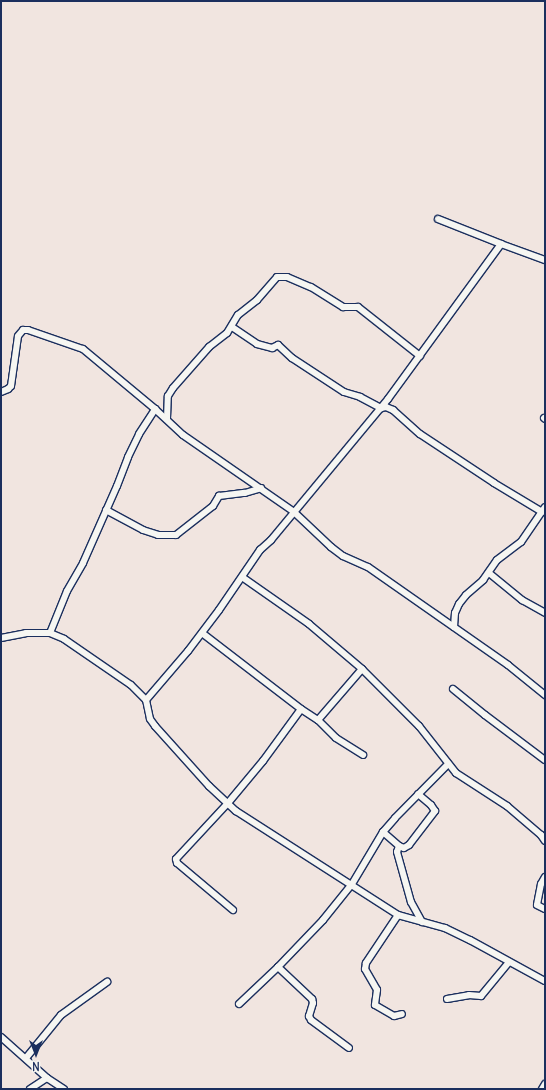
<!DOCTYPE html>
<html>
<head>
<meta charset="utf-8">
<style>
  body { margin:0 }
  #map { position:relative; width:546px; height:1090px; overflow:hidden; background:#f1e5e0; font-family:Delius,sans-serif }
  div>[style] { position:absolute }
  .roads { filter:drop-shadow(1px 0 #1b2f5e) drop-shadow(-1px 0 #1b2f5e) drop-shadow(0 1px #1b2f5e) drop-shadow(0 -1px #1b2f5e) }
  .street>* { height:6px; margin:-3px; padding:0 3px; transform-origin:3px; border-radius:3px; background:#f6f6f2 }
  span { translate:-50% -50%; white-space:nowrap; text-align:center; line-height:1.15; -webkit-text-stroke:3.5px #f6f6f2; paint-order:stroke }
  .frame { position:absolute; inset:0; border:2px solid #1b2f5e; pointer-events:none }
  .north { position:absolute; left:16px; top:1034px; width:40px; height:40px; -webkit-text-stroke:3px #f6f6f2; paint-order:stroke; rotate:180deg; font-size:11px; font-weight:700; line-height:16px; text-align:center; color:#1b2f5e }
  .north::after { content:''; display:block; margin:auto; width:14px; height:18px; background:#1b2f5e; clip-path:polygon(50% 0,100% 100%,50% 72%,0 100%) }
</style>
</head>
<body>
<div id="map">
  <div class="roads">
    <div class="street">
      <div style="left:438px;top:219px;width:68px;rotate:21.6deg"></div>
      <div style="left:232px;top:327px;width:30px;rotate:34deg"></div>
      <div style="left:257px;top:344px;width:16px;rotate:15deg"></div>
      <div style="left:272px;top:348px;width:7px;rotate:-27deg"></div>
      <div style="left:278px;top:345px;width:19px;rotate:43deg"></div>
      <div style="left:292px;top:358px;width:62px;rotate:33.2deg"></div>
      <div style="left:344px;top:392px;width:17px;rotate:17deg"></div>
      <div style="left:360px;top:397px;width:24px;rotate:28deg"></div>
      <div style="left:381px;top:408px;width:5px;rotate:-11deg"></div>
      <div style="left:386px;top:407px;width:8px;rotate:23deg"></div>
      <div style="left:393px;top:410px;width:36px;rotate:42deg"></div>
      <div style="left:420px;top:434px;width:89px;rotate:33.5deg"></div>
      <div style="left:494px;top:483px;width:56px;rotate:31.1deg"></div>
      <div style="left:1px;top:392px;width:8px;rotate:-23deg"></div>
      <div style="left:8px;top:389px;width:4px;rotate:-45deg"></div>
      <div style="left:11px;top:386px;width:50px;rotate:-82deg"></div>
      <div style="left:18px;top:336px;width:8px;rotate:-50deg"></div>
      <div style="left:23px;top:330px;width:5px"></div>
      <div style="left:28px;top:330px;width:58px;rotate:19.1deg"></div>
      <div style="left:83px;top:349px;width:94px;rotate:39.8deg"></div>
      <div style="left:155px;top:409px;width:38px;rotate:43deg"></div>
      <div style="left:183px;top:435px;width:135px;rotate:34.7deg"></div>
      <div style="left:294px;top:512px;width:51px;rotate:43.4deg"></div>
      <div style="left:331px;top:547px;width:15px;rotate:37deg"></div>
      <div style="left:343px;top:556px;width:27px;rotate:24deg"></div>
      <div style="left:368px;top:567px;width:171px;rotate:35deg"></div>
      <div style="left:508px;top:665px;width:48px;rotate:39deg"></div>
      <div style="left:544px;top:418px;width:1px;rotate:45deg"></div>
      <div style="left:167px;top:419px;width:23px;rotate:-88deg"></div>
      <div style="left:168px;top:396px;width:9px;rotate:-58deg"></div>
      <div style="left:173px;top:388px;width:55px;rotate:-48.7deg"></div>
      <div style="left:209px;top:347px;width:23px;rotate:-38deg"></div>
      <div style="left:227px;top:333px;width:21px;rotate:-59deg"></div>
      <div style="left:238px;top:315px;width:24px;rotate:-38deg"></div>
      <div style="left:257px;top:300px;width:30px;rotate:-49deg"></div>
      <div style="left:277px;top:277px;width:10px"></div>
      <div style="left:287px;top:277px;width:26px;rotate:23deg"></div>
      <div style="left:311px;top:287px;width:38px;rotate:32deg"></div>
      <div style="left:343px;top:307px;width:15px"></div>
      <div style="left:358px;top:307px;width:79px;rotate:38.3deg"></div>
      <div style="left:106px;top:510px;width:42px;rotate:28.4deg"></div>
      <div style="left:143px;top:530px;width:16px;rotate:18deg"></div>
      <div style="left:158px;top:535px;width:18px"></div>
      <div style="left:176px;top:535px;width:47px;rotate:-38.1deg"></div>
      <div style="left:213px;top:506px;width:12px;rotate:-59deg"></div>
      <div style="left:219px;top:496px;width:26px;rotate:-7deg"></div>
      <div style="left:245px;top:493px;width:17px;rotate:-17deg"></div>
      <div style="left:489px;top:573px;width:43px;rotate:39.3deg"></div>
      <div style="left:522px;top:600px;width:26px;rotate:29deg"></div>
      <div style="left:242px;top:577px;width:82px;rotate:35deg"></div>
      <div style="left:309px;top:624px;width:70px;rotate:40.3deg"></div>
      <div style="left:362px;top:669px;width:81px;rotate:45deg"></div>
      <div style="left:419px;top:726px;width:60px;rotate:51.8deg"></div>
      <div style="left:456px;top:773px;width:61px;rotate:32.9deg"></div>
      <div style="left:507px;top:806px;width:45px;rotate:40.5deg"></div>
      <div style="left:541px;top:835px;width:7px;rotate:56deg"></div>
      <div style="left:454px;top:627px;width:14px;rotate:-86deg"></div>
      <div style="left:455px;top:613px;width:10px;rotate:-66deg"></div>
      <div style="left:459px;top:604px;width:11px;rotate:-52deg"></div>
      <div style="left:466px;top:595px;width:23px;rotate:-41deg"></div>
      <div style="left:483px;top:580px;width:24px;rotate:-55deg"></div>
      <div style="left:497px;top:560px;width:30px;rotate:-37deg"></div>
      <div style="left:521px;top:542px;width:42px;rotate:-55.6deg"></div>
      <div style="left:50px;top:633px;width:45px;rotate:-68deg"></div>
      <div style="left:67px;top:591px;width:32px;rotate:-60deg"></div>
      <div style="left:83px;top:563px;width:84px;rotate:-66.2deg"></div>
      <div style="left:117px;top:486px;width:31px;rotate:-69deg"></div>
      <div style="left:128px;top:457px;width:25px;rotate:-64deg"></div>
      <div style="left:139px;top:434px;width:30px;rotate:-57deg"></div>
      <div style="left:202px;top:633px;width:125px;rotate:37.5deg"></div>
      <div style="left:1px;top:638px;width:25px;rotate:-11deg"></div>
      <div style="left:26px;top:633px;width:24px"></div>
      <div style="left:50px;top:633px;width:15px;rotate:23deg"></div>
      <div style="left:64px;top:639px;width:81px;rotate:34.5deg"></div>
      <div style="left:131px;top:685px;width:21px;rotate:45deg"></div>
      <div style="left:146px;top:700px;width:19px;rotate:78deg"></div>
      <div style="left:150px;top:719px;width:9px;rotate:54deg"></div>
      <div style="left:155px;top:726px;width:81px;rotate:48deg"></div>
      <div style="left:209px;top:786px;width:37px;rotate:43deg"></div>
      <div style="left:236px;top:811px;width:193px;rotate:32.7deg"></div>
      <div style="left:398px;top:915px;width:49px;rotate:15.5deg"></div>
      <div style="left:445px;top:928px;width:28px;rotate:26deg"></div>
      <div style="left:470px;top:940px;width:85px;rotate:28.7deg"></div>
      <div style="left:453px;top:689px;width:41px;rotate:39.1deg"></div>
      <div style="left:485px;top:715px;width:75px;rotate:36.9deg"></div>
      <div style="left:146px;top:700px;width:65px;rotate:-49.4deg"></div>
      <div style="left:188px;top:651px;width:51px;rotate:-52.9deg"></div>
      <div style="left:219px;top:610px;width:73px;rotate:-55.7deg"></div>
      <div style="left:260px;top:550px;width:15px;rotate:-42deg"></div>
      <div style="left:271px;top:540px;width:183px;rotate:-50.3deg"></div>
      <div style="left:388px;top:399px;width:192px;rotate:-53.9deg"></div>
      <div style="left:501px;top:244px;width:47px;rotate:20deg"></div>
      <div style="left:318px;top:720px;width:25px;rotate:45deg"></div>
      <div style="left:336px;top:738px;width:32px;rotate:32deg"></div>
      <div style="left:383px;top:832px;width:21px;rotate:41deg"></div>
      <div style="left:399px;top:846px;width:5px;rotate:22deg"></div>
      <div style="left:404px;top:848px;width:6px;rotate:-31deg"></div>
      <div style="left:409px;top:845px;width:43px;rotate:-52.6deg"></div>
      <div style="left:435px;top:811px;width:7px;rotate:-124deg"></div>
      <div style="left:431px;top:805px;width:17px;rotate:-140deg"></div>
      <div style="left:399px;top:846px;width:6px;rotate:108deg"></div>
      <div style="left:397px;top:852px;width:52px;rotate:74.4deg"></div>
      <div style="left:411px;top:902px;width:23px;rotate:61deg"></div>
      <div style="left:545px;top:877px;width:8px;rotate:120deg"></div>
      <div style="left:541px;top:884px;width:21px;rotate:101deg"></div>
      <div style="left:537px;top:905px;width:9px;rotate:27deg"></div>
      <div style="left:233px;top:910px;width:73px;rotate:-140deg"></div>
      <div style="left:177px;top:863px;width:4px;rotate:-104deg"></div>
      <div style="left:176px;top:859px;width:76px;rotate:-47.1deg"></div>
      <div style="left:228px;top:803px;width:55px;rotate:-50.2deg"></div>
      <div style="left:263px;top:761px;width:64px;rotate:-53.8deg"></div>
      <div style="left:301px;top:709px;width:20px;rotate:33deg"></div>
      <div style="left:318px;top:720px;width:67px;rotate:-49.2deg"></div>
      <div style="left:398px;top:915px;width:58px;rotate:123.7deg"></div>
      <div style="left:366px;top:963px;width:6px;rotate:99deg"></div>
      <div style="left:365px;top:969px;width:24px;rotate:60deg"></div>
      <div style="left:377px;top:990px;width:15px;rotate:98deg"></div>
      <div style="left:375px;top:1005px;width:22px;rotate:30deg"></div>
      <div style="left:394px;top:1016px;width:8px;rotate:-14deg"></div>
      <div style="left:278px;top:967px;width:47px;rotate:43.3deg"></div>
      <div style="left:312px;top:999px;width:4px;rotate:76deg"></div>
      <div style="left:313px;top:1003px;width:14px;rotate:107deg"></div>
      <div style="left:309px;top:1016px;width:4px;rotate:63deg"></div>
      <div style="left:311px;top:1020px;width:47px;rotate:36.4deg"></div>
      <div style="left:447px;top:999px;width:22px;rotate:-10deg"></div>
      <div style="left:469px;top:995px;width:12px;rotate:5deg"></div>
      <div style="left:481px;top:996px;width:44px;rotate:-50.5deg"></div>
      <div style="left:239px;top:1004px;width:54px;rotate:-43.5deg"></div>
      <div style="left:278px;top:967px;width:65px;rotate:-46.2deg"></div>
      <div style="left:323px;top:920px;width:46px;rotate:-51.1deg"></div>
      <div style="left:352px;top:884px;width:61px;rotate:-59.2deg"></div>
      <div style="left:383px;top:832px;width:18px;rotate:-49deg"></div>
      <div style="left:395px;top:818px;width:76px;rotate:-45.5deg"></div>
      <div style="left:1px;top:1037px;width:62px;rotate:41.7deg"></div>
      <div style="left:47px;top:1078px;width:20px;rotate:33deg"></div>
      <div style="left:26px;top:1058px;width:55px;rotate:-50.9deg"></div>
      <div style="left:61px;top:1015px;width:57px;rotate:-35.7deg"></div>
      <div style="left:30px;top:1089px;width:20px;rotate:-33deg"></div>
      <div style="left:542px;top:1089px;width:6px;rotate:-59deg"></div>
    </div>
  </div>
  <div class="frame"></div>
  <div class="north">N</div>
</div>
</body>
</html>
